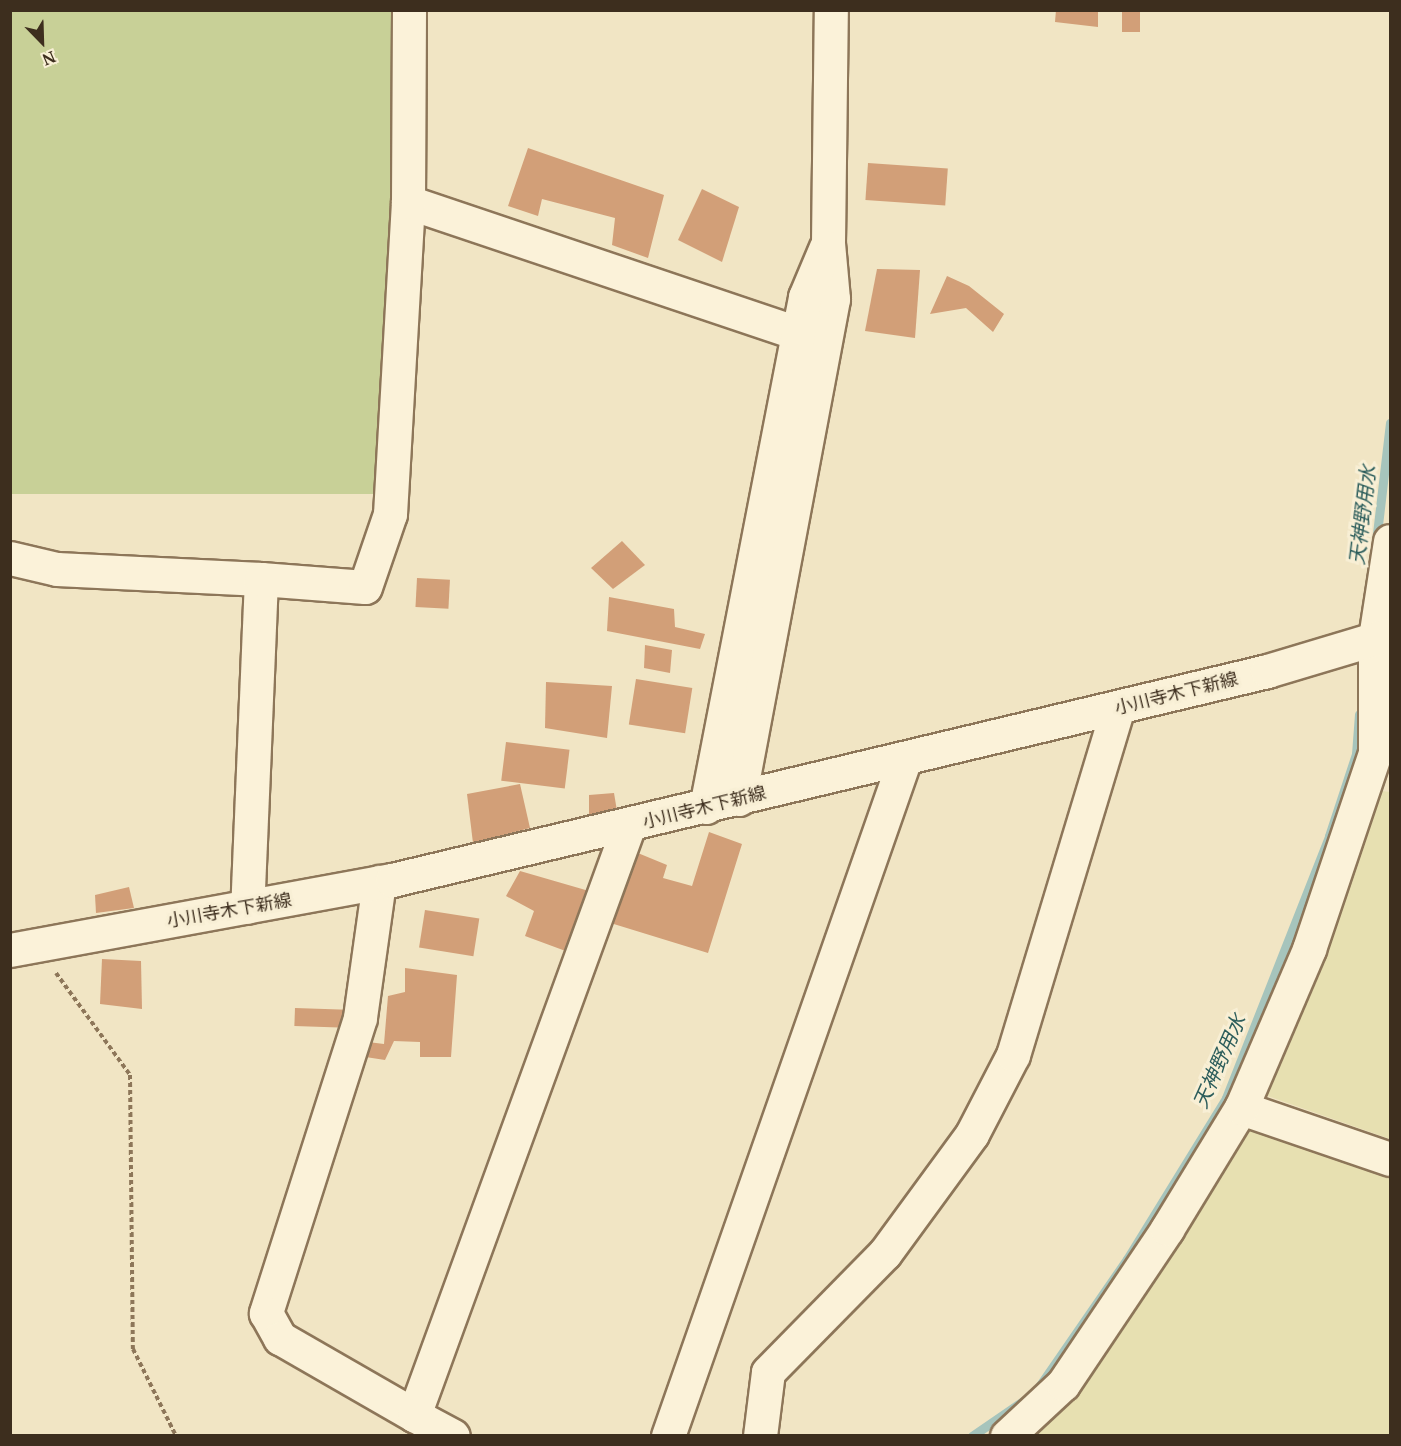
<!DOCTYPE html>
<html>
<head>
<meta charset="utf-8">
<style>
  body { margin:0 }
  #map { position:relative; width:1401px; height:1446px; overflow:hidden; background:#f1e5c4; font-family:"Noto Serif","Noto Sans JP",serif }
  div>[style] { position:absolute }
  .farmland>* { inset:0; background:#e7e0b1 }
  .green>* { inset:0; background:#c8d097; transform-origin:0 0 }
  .stream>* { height:9px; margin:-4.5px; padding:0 4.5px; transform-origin:4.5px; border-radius:4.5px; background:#a6c4bc }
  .building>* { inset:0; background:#d29f78; transform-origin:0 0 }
  .path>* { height:4px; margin-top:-2px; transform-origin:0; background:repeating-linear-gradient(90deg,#8d7659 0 4.5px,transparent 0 7.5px) }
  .roads { filter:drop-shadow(2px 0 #8d7659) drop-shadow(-2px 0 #8d7659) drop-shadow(0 2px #8d7659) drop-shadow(0 -2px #8d7659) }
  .minor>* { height:33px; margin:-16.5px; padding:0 16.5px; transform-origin:16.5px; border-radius:16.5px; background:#fbf2d9 }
  .tertiary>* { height:33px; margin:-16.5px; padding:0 16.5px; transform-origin:16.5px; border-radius:16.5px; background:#fbf2d9 }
  .secondary>* { height:33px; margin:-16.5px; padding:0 16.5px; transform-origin:16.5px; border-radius:16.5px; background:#fbf2d9 }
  span { translate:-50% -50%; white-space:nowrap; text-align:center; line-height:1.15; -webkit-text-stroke:6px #f8efd5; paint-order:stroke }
  .street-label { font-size:18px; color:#3d2e1e }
  .water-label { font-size:20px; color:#2c5d5b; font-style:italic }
  .frame { position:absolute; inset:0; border:12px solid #3d2e1e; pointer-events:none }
  .north { position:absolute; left:12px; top:12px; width:60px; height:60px; -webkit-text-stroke:4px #f8efd5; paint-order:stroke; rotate:157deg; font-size:16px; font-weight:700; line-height:24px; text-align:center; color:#3d2e1e }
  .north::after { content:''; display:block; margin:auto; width:21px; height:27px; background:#3d2e1e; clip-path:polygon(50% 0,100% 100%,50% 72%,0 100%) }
</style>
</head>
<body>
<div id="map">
  <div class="farmland">
    <div style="clip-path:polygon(1382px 791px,1390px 792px,1390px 1139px,1262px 1094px)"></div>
    <div style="clip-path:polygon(1243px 1126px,1390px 1176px,1390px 1435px,1025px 1436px)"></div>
  </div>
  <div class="green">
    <div style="left:10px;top:11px;width:386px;height:483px"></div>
  </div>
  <div class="stream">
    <div style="left:1376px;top:542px;width:120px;rotate:-83.3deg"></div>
    <div style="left:1038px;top:1388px;width:157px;rotate:-55.4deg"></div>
    <div style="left:1127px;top:1259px;width:189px;rotate:-58.4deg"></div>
    <div style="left:1226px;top:1098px;width:282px;rotate:-68.5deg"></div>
    <div style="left:1329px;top:836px;width:86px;rotate:-71.8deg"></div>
    <div style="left:1356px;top:754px;width:40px;rotate:-85.7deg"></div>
    <div style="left:972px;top:1436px;width:62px;rotate:-34.5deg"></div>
  </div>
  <div class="building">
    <div style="clip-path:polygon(1056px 10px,1098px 10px,1098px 27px,1055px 22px)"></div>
    <div style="left:1122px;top:10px;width:18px;height:22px"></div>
    <div style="clip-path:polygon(528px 148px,664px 195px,648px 258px,612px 245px,615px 218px,542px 199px,538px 216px,508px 206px)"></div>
    <div style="left:868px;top:163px;width:80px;height:37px;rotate:4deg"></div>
    <div style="clip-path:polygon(702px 189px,739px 207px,722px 262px,678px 240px)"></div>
    <div style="clip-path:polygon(877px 269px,920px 270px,915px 338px,865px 331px)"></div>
    <div style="clip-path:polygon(947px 276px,969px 286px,1004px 314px,993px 332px,966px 308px,930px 314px)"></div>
    <div style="clip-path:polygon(622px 541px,645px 565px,613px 589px,591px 568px)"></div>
    <div style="left:417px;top:578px;width:33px;height:29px;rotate:3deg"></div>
    <div style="clip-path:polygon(609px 597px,674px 609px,675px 627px,705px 634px,700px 649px,607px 631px)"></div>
    <div style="clip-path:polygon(645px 645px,672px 650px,670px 673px,644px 668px)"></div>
    <div style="left:636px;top:679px;width:57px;height:46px;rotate:9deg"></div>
    <div style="clip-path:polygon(546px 682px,612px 686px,607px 738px,545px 728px)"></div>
    <div style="left:506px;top:742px;width:64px;height:39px;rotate:7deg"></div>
    <div style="clip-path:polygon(520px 784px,530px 828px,473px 843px,467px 794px)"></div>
    <div style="clip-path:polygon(614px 793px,618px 817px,589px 821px,589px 795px)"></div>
    <div style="clip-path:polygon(709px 832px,742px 844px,708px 953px,604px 921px,633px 851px,667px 865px,663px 878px,692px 886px)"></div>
    <div style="clip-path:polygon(520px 871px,589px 891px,571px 953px,525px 936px,534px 911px,506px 896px)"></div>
    <div style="clip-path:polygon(129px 887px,134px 908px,96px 913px,95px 895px)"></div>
    <div style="left:425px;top:910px;width:55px;height:38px;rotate:9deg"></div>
    <div style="clip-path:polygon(102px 959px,141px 961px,142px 1009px,100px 1004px)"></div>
    <div style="clip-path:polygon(405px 968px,457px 975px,451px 1057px,420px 1057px,420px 1042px,394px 1041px,385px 1060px,359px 1056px,360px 1041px,384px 1044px,388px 996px,405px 992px)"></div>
    <div style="left:295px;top:1008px;width:52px;height:18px;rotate:2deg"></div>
  </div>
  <div class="path">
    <div style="left:56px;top:973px;width:126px;rotate:54deg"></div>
    <div style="left:130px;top:1075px;width:274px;rotate:89.4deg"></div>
    <div style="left:133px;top:1349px;width:97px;rotate:63.7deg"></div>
  </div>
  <div class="roads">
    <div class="minor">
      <div style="left:408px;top:202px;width:411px;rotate:18.6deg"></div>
      <div style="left:10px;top:558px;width:48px;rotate:13.2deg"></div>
      <div style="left:57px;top:569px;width:204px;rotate:2.8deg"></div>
      <div style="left:261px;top:579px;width:328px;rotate:92.4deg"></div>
      <div style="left:261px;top:579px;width:104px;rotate:4.4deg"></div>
      <div style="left:365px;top:587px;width:77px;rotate:-71.1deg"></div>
      <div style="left:390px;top:514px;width:313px;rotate:-86.7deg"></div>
      <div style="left:408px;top:202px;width:192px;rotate:-89.7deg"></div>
      <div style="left:379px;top:882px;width:137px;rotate:98deg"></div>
      <div style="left:360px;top:1018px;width:310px;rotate:107.7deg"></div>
      <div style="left:266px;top:1313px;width:29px;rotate:61deg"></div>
      <div style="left:280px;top:1338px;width:155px;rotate:29.9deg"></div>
      <div style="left:414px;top:1415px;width:628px;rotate:-69.98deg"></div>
      <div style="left:1241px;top:1108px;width:157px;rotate:18.9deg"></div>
      <div style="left:414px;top:1415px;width:44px;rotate:28.3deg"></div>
      <div style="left:668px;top:1436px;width:718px;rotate:-70.73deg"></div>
      <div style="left:760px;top:1436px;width:64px;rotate:-82.9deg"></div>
      <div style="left:768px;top:1372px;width:167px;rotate:-45.5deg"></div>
      <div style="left:885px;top:1253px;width:147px;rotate:-53.8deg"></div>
      <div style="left:972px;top:1134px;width:89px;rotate:-62.6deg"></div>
      <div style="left:1013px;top:1055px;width:363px;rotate:-73.2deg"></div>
      <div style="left:1007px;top:1436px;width:76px;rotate:-42.9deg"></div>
      <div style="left:1063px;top:1384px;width:187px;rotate:-56.1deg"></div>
      <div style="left:1167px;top:1229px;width:142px;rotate:-58.6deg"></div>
      <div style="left:1241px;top:1108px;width:173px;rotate:-66.8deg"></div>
      <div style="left:1309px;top:949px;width:207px;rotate:-71.4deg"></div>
      <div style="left:1375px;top:753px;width:115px;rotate:-90deg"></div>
      <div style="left:1375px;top:638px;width:98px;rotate:-81.2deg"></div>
    </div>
    <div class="tertiary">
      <div style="left:739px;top:799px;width:509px;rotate:-79.35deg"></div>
      <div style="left:833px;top:299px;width:56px;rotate:-95.1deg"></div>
      <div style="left:828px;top:243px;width:233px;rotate:-89.3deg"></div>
      <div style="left:706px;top:807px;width:520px;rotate:-79.01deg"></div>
      <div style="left:805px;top:297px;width:54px;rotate:-67.2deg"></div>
    </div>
    <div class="secondary">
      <div style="left:10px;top:950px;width:388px;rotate:-10.4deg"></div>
      <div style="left:392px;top:880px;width:900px;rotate:-13.43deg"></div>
      <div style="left:1267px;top:671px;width:128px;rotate:-16.7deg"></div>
    </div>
  </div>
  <div class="street-label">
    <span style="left:1176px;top:693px;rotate:-14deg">小川寺木下新線</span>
    <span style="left:704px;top:807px;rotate:-14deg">小川寺木下新線</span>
    <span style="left:229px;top:910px;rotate:-10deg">小川寺木下新線</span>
  </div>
  <div class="water-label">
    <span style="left:1362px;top:515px;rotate:-83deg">天神野用水</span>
    <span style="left:1219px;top:1061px;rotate:-66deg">天神野用水</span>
  </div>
  <div class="frame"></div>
  <div class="north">N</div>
</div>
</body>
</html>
